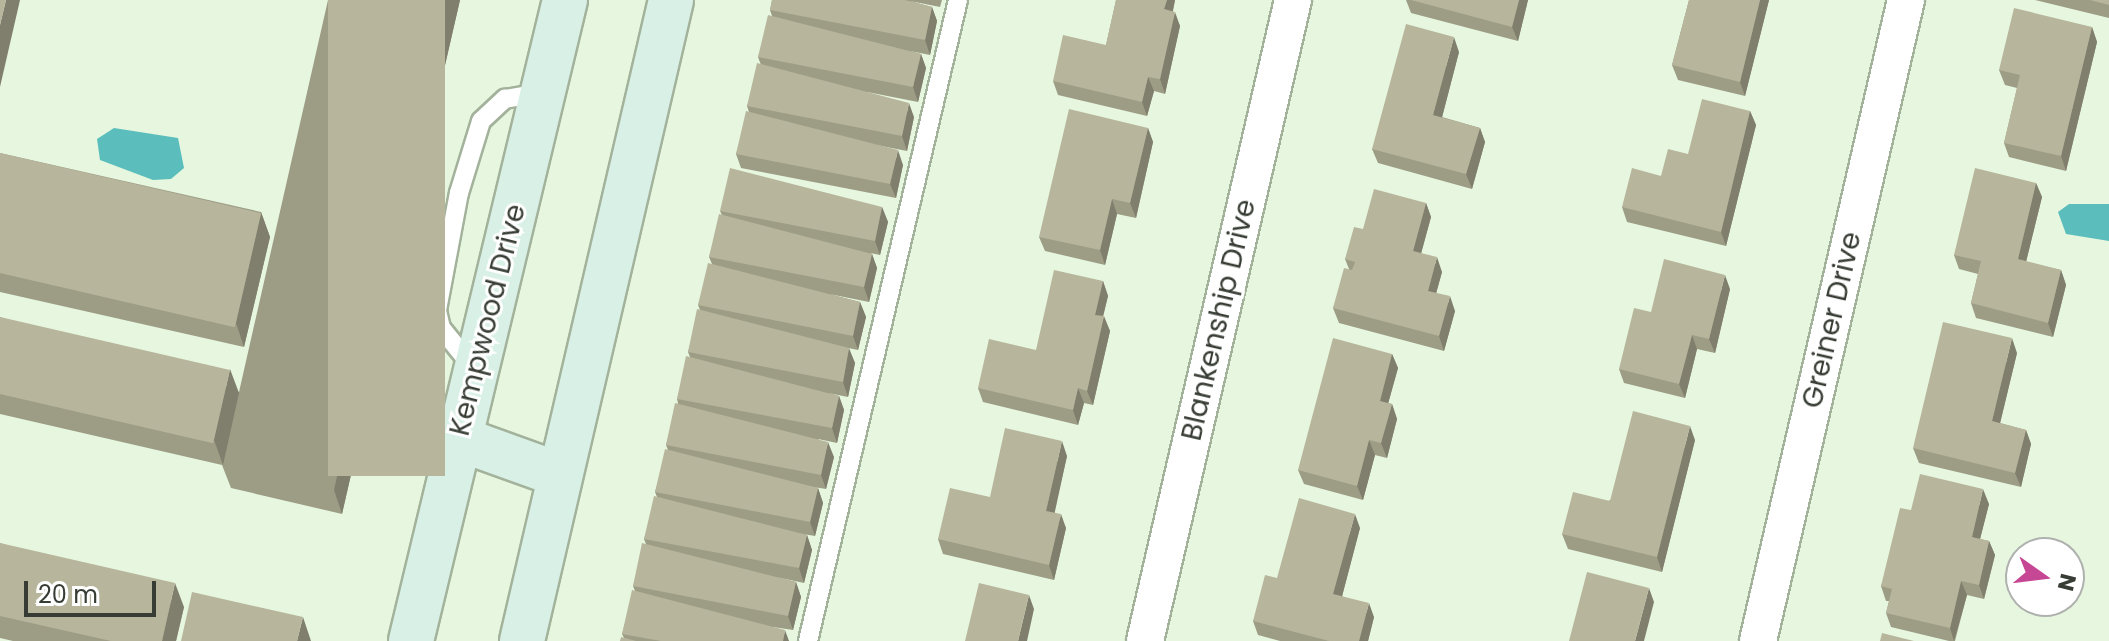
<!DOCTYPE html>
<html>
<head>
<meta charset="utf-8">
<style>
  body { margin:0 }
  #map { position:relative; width:2109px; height:641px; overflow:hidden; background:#e7f7df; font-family:Poppins,sans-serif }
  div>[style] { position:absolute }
  .water>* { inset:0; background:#5bbebc }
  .roads { filter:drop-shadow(2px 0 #a3b29b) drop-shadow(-2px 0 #a3b29b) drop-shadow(0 2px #a3b29b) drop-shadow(0 -2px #a3b29b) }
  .service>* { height:18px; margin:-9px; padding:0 9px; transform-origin:9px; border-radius:9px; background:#fff }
  .minor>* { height:36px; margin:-18px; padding:0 18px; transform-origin:18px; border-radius:18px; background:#fff }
  .secondary>* { height:44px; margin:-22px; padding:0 22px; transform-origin:22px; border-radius:22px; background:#d8f0e6 }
  .wall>* { inset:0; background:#9d9d86 }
  .shaded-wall>* { inset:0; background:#807f6d }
  .building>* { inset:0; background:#b7b69c; transform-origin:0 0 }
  span { translate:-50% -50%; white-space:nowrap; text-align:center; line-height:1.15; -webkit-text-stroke:6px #fff; paint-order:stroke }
  .street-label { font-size:28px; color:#373d34 }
  .north { position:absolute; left:2005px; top:537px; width:80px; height:80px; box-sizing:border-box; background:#fff; border:2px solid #afb1ae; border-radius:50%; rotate:104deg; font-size:22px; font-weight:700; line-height:32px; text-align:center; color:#373d34 }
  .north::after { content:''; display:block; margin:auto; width:28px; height:36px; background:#c64793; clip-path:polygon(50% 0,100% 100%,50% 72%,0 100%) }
  .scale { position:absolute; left:24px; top:581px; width:132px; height:36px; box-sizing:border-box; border:4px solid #373d34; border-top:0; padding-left:10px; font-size:24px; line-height:28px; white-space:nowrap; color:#373d34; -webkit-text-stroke:6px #fff; paint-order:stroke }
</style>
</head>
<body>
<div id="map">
  <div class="water">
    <div style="clip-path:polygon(114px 128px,178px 138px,184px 168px,171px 179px,153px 180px,100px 160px,97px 139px)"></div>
    <div style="clip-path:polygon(2069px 204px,2109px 204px,2109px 241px,2066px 234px,2058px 212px)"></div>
  </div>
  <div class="roads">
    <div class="service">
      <div style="left:472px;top:366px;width:49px;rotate:-129.2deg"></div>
      <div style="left:441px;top:328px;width:18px;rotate:-103deg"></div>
      <div style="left:437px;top:310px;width:119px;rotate:-79.4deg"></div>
      <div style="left:459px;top:193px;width:75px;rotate:-73deg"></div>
      <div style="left:481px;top:121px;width:33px;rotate:-43deg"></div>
      <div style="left:505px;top:99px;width:36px;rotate:-10deg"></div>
      <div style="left:808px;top:641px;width:658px;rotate:-76.83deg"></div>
    </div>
    <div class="minor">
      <div style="left:1145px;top:641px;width:658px;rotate:-77deg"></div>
      <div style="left:1758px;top:641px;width:658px;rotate:-77deg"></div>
    </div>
    <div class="secondary">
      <div style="left:460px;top:439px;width:106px;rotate:19.8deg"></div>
      <div style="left:411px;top:641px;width:659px;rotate:-76.49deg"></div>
      <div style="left:522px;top:641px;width:658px;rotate:-76.91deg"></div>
    </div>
  </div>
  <div class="wall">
    <div style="clip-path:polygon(328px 0,460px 0,342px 514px,231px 488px,222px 465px,0 414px,0 317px,239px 392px)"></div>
    <div style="clip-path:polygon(772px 0,942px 0,940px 7px,910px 1px,932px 7px,937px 21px,930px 55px,910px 51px,921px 54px,926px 68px,918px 102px,867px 92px,914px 117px,907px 151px,876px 145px,903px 165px,896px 198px,741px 168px,736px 154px,749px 112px,747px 106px,761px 65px,758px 57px,772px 16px,770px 10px)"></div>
    <div style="clip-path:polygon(1116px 0,1175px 0,1173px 11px,1180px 26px,1165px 94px,1154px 91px,1147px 116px,1058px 95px,1053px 81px,1106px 45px)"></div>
    <div style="clip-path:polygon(1406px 0,1528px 0,1518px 41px,1411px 13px)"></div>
    <div style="clip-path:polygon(1689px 0,1769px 0,1745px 96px,1678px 80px,1672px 65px)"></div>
    <div style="clip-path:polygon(2035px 0,2109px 0,2109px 18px)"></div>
    <div style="clip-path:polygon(2092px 27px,2097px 42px,2066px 171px,2009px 157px,2004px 143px,2017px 88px,2005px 85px,1999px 70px)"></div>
    <div style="clip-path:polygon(1459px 52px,1442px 117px,1480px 128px,1485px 142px,1472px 189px,1378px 163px,1372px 149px)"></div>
    <div style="clip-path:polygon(1750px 111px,1756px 125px,1726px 246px,1627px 222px,1622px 207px,1688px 154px)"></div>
    <div style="clip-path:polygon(1148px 128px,1153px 142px,1136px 218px,1117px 214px,1105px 265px,1045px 251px,1039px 237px)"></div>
    <div style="clip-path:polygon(0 153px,261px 212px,270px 237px,244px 347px,0 292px)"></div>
    <div style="clip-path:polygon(2036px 183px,2042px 197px,2026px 262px,2061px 270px,2066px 285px,2053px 337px,1976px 318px,1971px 303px,1978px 274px,1959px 269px,1954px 255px)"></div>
    <div style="clip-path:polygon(1426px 203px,1431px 217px,1421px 253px,1442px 272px,1436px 293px,1455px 311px,1444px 351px,1339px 323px,1333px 308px,1349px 269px,1345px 259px,1363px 229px)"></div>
    <div style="clip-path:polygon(882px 207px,888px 222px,880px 255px,870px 253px,872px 254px,877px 268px,869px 302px,829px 294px,860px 302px,866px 317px,858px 350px,848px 348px,855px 363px,848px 397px,828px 393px,839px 396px,844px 410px,837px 443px,818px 439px,834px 457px,826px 489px,807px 486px,818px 488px,823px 503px,815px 536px,797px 533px,807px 535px,812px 550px,804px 583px,776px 577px,796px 582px,801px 597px,793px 630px,773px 627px,789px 641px,620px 641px,624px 638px,622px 634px,635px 591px,633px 586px,646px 544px,644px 539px,657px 497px,655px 492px,668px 450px,666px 445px,678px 403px,677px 399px,690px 357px,688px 352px,700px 310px,698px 305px,712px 264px,709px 257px,722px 215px,720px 211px)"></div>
    <div style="clip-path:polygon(1103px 281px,1108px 296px,1103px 316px,1110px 331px,1093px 405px,1084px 403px,1078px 425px,983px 402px,978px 388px,1036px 350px)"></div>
    <div style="clip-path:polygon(1730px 289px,1715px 353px,1697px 349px,1685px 398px,1624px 383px,1619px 369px,1651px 312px)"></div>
    <div style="clip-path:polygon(2017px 353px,2000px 423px,2026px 430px,2031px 444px,2021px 487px,1919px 463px,1913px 448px)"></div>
    <div style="clip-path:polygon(1392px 354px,1398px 368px,1388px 403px,1392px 404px,1397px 419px,1387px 458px,1375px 455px,1363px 500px,1304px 484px,1298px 470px)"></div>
    <div style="clip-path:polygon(1695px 440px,1662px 572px,1568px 549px,1562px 534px)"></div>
    <div style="clip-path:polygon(1067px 456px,1054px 512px,1066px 528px,1054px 580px,943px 554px,938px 539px,990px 497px)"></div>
    <div style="clip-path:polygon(1989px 504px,1980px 539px,1989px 541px,1995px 555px,1984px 599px,1967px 595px,1955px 641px,1949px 641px,1891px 627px,1886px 613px,1889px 601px,1886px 601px,1881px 586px,1911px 510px)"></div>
    <div style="clip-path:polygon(1360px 528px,1342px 596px,1374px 617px,1368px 641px,1280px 641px,1258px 635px,1253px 621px,1277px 578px)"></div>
    <div style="clip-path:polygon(0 543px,184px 607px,176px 641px,13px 641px,0 638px)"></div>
  </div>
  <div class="shaded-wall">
    <div style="clip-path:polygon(6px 0,20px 0,0 87px,0 25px)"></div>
    <div style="clip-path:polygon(445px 0,460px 0,342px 514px,334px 490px)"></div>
    <div style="clip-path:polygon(1167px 0,1175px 0,1170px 24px,1164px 9px)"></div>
    <div style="clip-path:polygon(1519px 0,1528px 0,1518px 41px,1512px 27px)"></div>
    <div style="clip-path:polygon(1760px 0,1769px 0,1745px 96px,1740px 82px)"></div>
    <div style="clip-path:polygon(932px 7px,937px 21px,930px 55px,925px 40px)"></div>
    <div style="clip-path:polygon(1175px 12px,1180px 26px,1165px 94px,1160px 79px)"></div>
    <div style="clip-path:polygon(2092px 27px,2097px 42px,2066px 171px,2061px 156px)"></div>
    <div style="clip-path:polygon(1454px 37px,1459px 52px,1439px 129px,1433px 115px)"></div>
    <div style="clip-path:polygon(921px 54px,926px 68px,918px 102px,913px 87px)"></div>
    <div style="clip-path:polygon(1148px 77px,1154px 91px,1147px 116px,1142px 102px)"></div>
    <div style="clip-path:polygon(909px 103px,914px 117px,907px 151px,902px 136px)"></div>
    <div style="clip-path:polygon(1750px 111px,1756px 125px,1726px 246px,1721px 232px)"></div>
    <div style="clip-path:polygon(1148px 128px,1153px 142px,1136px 218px,1130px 203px)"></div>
    <div style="clip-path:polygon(1480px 128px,1485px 142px,1472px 189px,1466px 174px)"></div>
    <div style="clip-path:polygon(898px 150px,903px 165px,896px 198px,890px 184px)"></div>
    <div style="clip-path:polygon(2036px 183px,2042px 197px,2023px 274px,2018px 259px)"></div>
    <div style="clip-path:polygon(1112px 199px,1117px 214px,1105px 265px,1100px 250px)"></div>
    <div style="clip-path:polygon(1426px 203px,1431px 217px,1418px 265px,1413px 251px)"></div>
    <div style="clip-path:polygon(882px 207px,888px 222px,880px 255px,875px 241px)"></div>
    <div style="clip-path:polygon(261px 212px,270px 237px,244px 347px,236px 323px)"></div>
    <div style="clip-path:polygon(872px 254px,877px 268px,869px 302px,864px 287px)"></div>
    <div style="clip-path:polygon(1437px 257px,1442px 272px,1433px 305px,1428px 291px)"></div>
    <div style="clip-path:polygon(2061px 270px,2066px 285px,2053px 337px,2048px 323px)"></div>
    <div style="clip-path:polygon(1725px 275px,1730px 289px,1715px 353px,1709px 339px)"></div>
    <div style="clip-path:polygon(1103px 281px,1108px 296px,1100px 329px,1095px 315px)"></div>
    <div style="clip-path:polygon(1450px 296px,1455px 311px,1444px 351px,1439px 336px)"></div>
    <div style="clip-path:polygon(860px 302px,866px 317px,858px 350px,853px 336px)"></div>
    <div style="clip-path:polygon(1104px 316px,1110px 331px,1093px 405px,1087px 391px)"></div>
    <div style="clip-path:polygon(1692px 335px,1697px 349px,1685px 398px,1679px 384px)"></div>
    <div style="clip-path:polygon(2012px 338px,2017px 353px,1997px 436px,1992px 421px)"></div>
    <div style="clip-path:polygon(849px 348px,855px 363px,848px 397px,843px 382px)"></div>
    <div style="clip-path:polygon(1392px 354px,1398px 368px,1385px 415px,1380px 401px)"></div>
    <div style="clip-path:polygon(230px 369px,239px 393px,223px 465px,214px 440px)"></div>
    <div style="clip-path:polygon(1078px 388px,1084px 403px,1078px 425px,1073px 410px)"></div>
    <div style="clip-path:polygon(839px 396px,844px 410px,837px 443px,832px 428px)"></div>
    <div style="clip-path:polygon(1392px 404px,1397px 419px,1387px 458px,1381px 443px)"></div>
    <div style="clip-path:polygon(1690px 426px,1695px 440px,1662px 572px,1657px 557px)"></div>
    <div style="clip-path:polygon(2026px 430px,2031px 444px,2021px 487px,2015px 473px)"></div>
    <div style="clip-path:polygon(1369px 440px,1375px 455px,1363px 500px,1357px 486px)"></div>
    <div style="clip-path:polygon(1062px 441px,1067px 456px,1052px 525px,1046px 511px)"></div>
    <div style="clip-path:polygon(828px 442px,834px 457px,826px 489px,821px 475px)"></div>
    <div style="clip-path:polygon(818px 488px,823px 503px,815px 536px,810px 522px)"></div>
    <div style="clip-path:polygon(1983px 489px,1989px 504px,1977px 551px,1972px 537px)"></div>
    <div style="clip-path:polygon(1061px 514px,1066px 528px,1054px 580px,1049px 565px)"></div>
    <div style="clip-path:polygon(1355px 514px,1360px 528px,1339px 608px,1333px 594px)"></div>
    <div style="clip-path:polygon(807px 535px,812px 550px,804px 583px,799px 568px)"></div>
    <div style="clip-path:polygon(1989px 541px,1995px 555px,1984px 599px,1979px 585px)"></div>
    <div style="clip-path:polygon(1961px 581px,1967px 595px,1954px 641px,1950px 628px)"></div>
    <div style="clip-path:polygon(796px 582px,801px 597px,793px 630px,788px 616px)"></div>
    <div style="clip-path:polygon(175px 583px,184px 607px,176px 641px,162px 641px)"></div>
    <div style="clip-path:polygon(1649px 588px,1654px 602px,1644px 641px,1635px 641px)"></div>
    <div style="clip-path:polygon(1029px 595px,1034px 609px,1027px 641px,1018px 641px)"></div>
    <div style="clip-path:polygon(1369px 603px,1374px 617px,1368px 641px,1359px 641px)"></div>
    <div style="clip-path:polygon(303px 617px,311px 641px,297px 641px)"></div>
    <div style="clip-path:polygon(785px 630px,789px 641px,783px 641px)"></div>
  </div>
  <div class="building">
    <div style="clip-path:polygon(0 0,6px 0,0 25px)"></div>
    <div style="left:328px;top:0;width:117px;height:476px"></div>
    <div style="clip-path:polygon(772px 0,905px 0,932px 7px,925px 40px,770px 10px)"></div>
    <div style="clip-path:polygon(1116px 0,1167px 0,1164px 9px,1175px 12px,1160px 79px,1148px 77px,1142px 102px,1053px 81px,1063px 35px,1106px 45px)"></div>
    <div style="clip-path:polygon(1411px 0,1519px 0,1512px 27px)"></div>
    <div style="clip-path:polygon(1689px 0,1760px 0,1740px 82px,1672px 65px)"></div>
    <div style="clip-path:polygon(2090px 0,2109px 0,2109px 5px)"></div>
    <div style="clip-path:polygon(2014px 8px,2092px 27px,2061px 156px,2004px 143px,2020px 75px,1999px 70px)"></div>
    <div style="clip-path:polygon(768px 15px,921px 54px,913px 87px,758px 57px)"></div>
    <div style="clip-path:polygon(1406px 24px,1454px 37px,1433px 115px,1480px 128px,1466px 174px,1372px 149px)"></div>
    <div style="clip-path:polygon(757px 63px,909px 103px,902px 136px,747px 106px)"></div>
    <div style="clip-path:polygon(1702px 99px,1750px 111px,1721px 232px,1622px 207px,1632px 168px,1661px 176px,1668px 149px,1688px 154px)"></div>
    <div style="clip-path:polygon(1069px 109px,1148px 128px,1130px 203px,1112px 199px,1100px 250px,1039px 237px)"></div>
    <div style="clip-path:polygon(746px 111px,898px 150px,890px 184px,736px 154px)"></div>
    <div style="left:0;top:153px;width:268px;height:117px;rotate:13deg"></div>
    <div style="clip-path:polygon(730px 168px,882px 207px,875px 241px,720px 211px)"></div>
    <div style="clip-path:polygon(1975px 168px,2036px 183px,2018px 259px,2061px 270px,2048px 323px,1971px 303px,1981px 261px,1954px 255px)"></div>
    <div style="clip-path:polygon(1374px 189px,1426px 203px,1413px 251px,1437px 257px,1428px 291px,1450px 296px,1439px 336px,1333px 308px,1344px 268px,1352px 270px,1355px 262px,1345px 259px,1354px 227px,1363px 229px)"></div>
    <div style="clip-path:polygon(719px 214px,872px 254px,864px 287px,709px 257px)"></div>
    <div style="clip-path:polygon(1664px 259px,1725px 275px,1709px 339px,1692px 335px,1679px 384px,1619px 369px,1634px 308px,1651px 312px)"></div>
    <div style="clip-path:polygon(708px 263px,860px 302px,853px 336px,698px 305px)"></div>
    <div style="clip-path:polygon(1054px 270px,1103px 281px,1095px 315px,1104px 316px,1087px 391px,1078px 388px,1073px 410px,978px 388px,989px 339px,1036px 350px)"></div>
    <div style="clip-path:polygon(697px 309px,849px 348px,843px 382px,688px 352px)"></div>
    <div style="left:0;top:317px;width:236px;height:75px;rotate:13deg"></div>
    <div style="clip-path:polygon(1943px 322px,2012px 338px,1992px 421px,2026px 430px,2015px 473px,1913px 448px)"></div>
    <div style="clip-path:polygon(1333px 338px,1392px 354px,1380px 401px,1392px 404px,1381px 443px,1369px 440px,1357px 486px,1298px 470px)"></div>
    <div style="clip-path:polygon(686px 356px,839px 396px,832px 428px,677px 399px)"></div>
    <div style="clip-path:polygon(675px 403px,828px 442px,821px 475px,666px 445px)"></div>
    <div style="clip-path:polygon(1633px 411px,1690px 426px,1657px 557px,1562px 534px,1573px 492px,1610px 501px)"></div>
    <div style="clip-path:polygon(1005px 428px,1062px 441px,1046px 511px,1061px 514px,1049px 565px,938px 539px,950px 488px,990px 497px)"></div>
    <div style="clip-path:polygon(665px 449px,818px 488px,810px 522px,655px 492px)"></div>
    <div style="clip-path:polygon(1920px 474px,1983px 489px,1972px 537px,1989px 541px,1979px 585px,1961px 581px,1950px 628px,1886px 613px,1892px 589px,1881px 586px,1900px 508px,1911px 510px)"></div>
    <div style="clip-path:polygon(654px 496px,807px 535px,799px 568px,644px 539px)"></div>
    <div style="clip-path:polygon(1299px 498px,1355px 514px,1333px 594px,1369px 603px,1359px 641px,1329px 641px,1253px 621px,1265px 575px,1277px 578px)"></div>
    <div style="clip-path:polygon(0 543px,175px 583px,162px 641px,111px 641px,0 616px)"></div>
    <div style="clip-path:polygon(642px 543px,796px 582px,788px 616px,633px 586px)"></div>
    <div style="clip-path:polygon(1587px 572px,1649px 588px,1635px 641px,1569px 641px)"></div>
    <div style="clip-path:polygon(979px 583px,1029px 595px,1018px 641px,965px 641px)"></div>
    <div style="clip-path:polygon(632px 590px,785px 630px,783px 641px,661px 641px,622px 634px)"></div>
    <div style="clip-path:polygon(192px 592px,303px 617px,297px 641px,181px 641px)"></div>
    <div style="clip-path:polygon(1882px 633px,1914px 641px,1880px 641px)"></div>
    <div style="clip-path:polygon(621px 637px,636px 641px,620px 641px)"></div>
  </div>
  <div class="street-label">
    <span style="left:488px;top:320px;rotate:-76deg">Kempwood Drive</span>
    <span style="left:1219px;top:320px;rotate:-77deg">Blankenship Drive</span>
    <span style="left:1832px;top:320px;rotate:-77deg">Greiner Drive</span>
  </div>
  <div class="north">N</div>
  <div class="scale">20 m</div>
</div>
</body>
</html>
